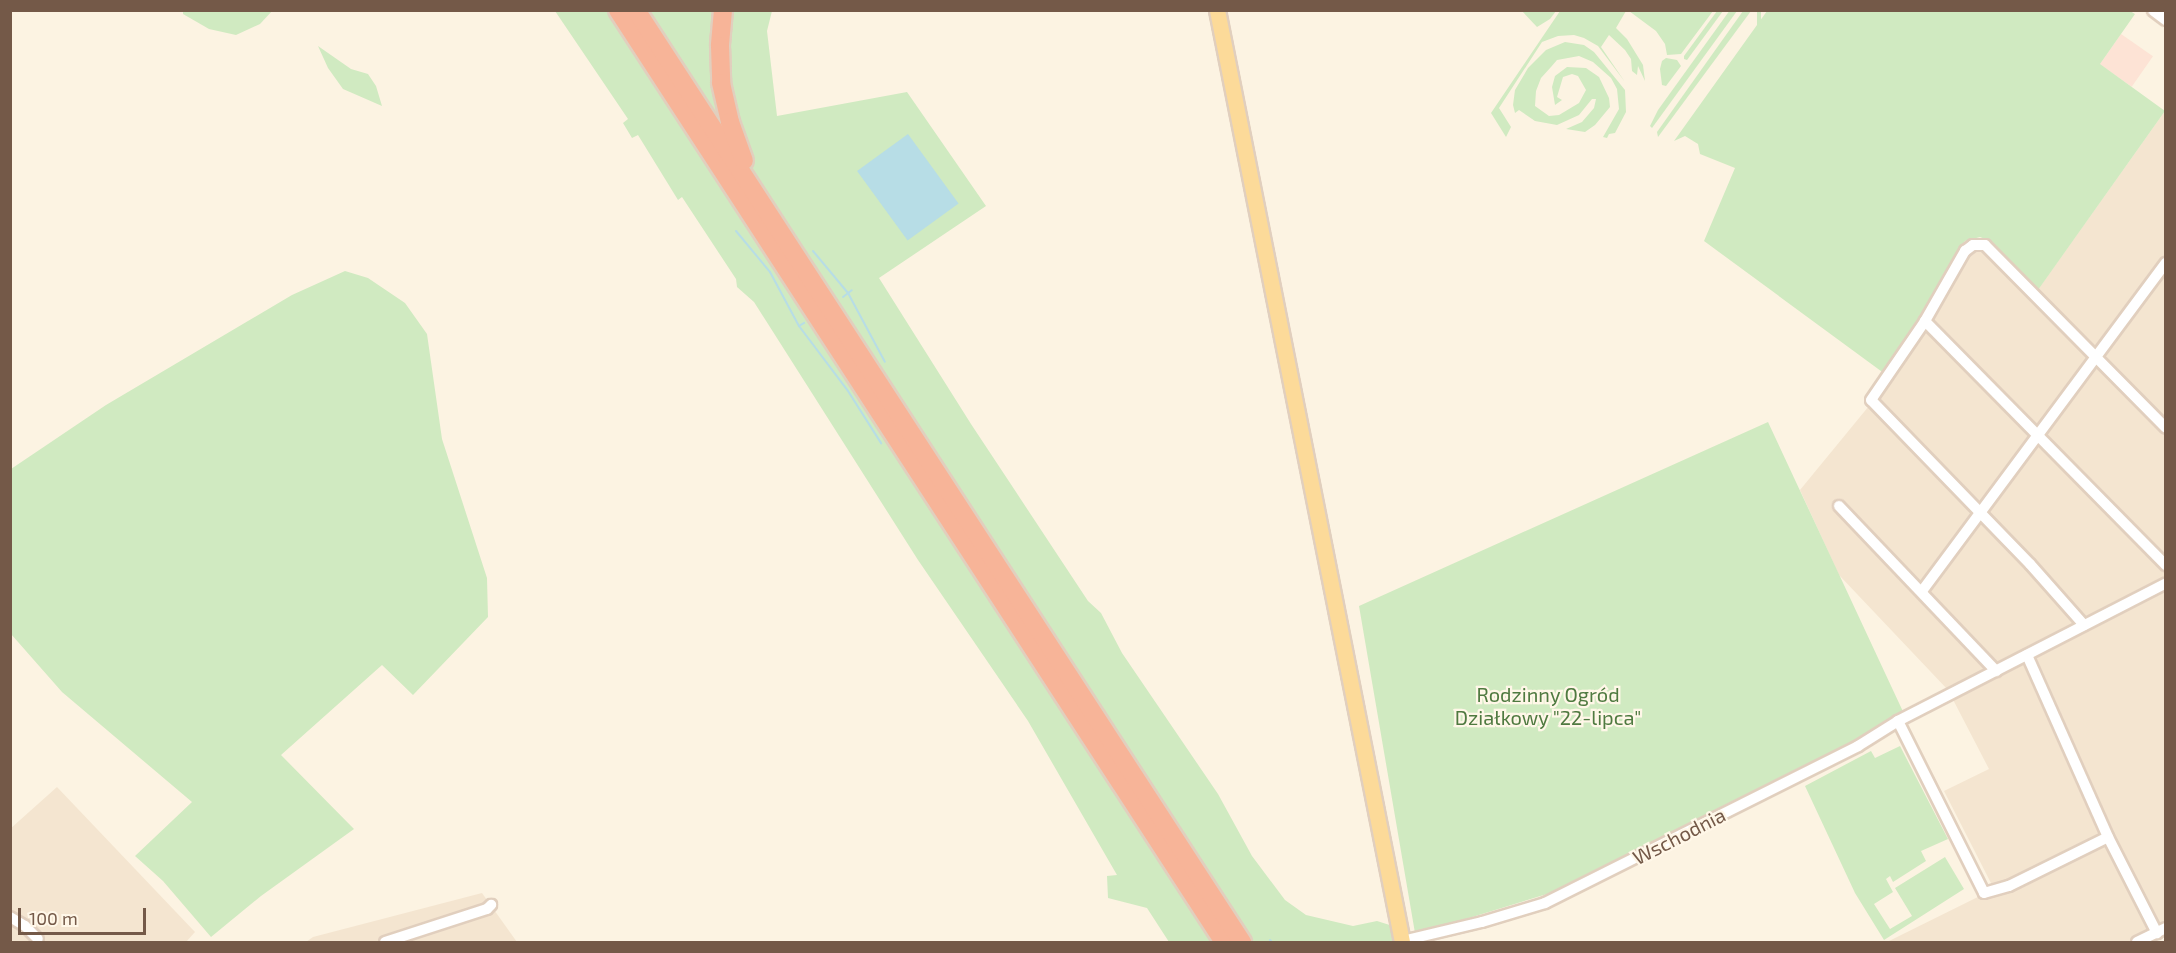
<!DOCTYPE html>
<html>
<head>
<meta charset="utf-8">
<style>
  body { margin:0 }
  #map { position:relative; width:2176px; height:953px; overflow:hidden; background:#fcf3e2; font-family:"Exo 2",sans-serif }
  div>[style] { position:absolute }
  .residential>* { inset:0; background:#f4e5d0 }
  .commercial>* { inset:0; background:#fde3d5; transform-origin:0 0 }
  .green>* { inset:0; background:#d0eac1; transform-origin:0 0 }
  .water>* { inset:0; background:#b7dde6; transform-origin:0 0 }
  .stream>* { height:2px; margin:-1px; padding:0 1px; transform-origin:1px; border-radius:1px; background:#b7dde6 }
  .roads { filter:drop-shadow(2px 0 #e1cfbe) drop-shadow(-2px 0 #e1cfbe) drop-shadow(0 2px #e1cfbe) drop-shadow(0 -2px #e1cfbe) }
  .minor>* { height:10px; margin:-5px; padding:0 5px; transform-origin:5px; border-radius:5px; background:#fff }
  .tertiary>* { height:12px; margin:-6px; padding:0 6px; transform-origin:6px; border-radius:6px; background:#fff }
  .primary>* { height:15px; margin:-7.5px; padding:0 7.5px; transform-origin:7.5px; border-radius:7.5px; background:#fcda99 }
  .motorway>* { height:18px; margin:-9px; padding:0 9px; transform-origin:9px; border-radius:9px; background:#f7b498 }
  span { translate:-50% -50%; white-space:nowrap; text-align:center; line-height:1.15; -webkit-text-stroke:4.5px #fff7e8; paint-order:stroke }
  .park-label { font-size:20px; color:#4f7a40 }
  .street-label { font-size:20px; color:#745948 }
  .frame { position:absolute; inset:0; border:12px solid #745948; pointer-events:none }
  .scale { position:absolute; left:18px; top:908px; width:128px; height:27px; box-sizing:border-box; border:3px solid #745948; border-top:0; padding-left:8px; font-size:18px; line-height:21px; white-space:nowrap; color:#745948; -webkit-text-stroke:4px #fff7e8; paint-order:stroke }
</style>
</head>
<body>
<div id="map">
  <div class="residential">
    <div style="clip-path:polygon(2165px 111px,2165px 937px,2154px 942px,1887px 942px,1994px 889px,1944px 791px,1989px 769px,1948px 690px,1839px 575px,1800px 490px,1887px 384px,1971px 251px,1985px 250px,2032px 298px)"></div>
    <div style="clip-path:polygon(57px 787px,195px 932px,186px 942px,11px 942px,10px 829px)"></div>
    <div style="clip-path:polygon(482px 893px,517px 942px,306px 942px,313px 937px)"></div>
  </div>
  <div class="commercial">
    <div style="left:2121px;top:34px;width:39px;height:37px;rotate:35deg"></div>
  </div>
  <div class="green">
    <div style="clip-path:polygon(273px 10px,260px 24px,236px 35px,209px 29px,183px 14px,183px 11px)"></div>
    <div style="clip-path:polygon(1730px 10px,1737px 11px,1652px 128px,1650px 126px,1658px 110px)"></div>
    <div style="clip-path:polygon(555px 11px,772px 11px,767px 31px,777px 116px,907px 92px,986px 206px,879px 278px,971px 424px,1088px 601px,1101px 613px,1122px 653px,1218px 794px,1252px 856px,1285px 900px,1306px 915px,1353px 926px,1377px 921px,1415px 933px,1359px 606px,1768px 422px,1906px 718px,1560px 890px,1417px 934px,1421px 942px,1169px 942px,1147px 908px,1108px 898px,1107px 876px,1117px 875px,1028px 721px,918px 560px,754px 302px,737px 287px,736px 279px,682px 197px,678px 200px,638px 135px,632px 138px,623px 123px,628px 119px)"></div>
    <div style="clip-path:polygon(1522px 11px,1556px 11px,1550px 19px,1537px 27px)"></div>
    <div style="clip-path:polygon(1560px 11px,1626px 11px,1616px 28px,1627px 39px,1643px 65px,1645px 81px,1638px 66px,1637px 75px,1632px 71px,1631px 59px,1625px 50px,1609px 35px,1601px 47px,1625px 82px,1598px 46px,1584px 38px,1574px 35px,1558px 36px,1542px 42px,1499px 108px,1511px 127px,1506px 137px,1491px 113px)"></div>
    <div style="clip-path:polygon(1629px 11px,1713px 11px,1681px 54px,1667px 55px,1665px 44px,1656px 31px)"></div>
    <div style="clip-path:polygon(1717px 11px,1723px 11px,1687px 60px,1684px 59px,1684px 56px)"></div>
    <div style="clip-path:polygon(1743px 11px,1751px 11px,1658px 137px,1657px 132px)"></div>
    <div style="left:1757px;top:11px;width:4px;height:157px"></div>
    <div style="clip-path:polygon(1767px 11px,2130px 11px,2135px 14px,2100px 64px,2165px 111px,2038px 290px,1990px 241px,1980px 237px,1965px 241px,1885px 374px,1704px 241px,1735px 168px,1700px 154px,1698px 144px,1685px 136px,1674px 141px)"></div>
    <div style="clip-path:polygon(1565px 42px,1584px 45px,1594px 52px,1625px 90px,1626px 112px,1615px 133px,1609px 134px,1607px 138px,1603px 137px,1619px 109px,1617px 89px,1611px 78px,1593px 62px,1579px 56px,1557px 60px,1551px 67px,1541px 78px,1536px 91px,1535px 106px,1549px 116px,1559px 115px,1579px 103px,1586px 90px,1578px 76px,1572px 74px,1563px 77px,1557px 97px,1562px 100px,1555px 105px,1552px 87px,1555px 76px,1567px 67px,1586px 68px,1599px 77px,1609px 98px,1610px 107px,1595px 125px,1585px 132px,1566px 129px,1582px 122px,1594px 108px,1596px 99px,1592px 99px,1579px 115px,1557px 125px,1535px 121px,1519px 110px,1515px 113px,1513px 105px,1515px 90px,1528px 68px,1546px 50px)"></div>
    <div style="clip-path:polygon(318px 46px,351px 69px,368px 74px,376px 86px,382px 106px,343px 89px,328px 68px)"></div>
    <div style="clip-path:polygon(1666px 58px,1677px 60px,1681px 66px,1666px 86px,1662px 85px,1660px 69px,1662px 61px)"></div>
    <div style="clip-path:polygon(345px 271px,368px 278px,405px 303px,427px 334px,442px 439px,487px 578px,488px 617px,413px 695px,382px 665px,281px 755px,354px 829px,261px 896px,211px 937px,163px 881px,135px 856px,192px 802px,62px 692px,11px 634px,11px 469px,106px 405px,292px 295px)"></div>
    <div style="clip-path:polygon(1900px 746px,1948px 839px,1921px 851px,1926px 861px,1893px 882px,1890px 876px,1886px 879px,1893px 892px,1874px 904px,1890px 929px,1912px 916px,1895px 888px,1945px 857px,1964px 889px,1884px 940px,1855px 893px,1805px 786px,1871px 751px,1875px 758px)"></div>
  </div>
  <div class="water">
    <div style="left:908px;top:134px;width:86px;height:63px;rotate:54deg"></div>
  </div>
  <div class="stream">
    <div style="left:736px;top:231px;width:53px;rotate:50.3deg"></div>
    <div style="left:770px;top:272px;width:61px;rotate:61.8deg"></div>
    <div style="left:799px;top:326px;width:6px;rotate:-31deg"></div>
    <div style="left:813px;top:251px;width:55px;rotate:50.2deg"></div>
    <div style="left:848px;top:293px;width:78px;rotate:61.8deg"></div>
    <div style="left:843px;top:297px;width:11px;rotate:-38deg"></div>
    <div style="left:799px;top:326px;width:81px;rotate:53deg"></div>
    <div style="left:848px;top:391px;width:62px;rotate:57.6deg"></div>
    <div style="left:1270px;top:940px;width:3px;rotate:45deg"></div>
  </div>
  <div class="roads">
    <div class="minor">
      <div style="left:1925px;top:321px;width:343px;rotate:45.4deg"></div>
      <div style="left:1839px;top:506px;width:228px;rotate:46.4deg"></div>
      <div style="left:1922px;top:591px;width:409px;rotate:-53.4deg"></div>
      <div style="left:2084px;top:625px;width:81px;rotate:-131.5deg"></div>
      <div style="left:2030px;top:564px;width:228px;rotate:-134.1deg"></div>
      <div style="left:1871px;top:400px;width:96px;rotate:-55.6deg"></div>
      <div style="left:1925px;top:321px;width:81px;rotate:-60.3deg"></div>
      <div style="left:1965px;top:251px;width:10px;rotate:-37deg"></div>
      <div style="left:1973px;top:245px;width:12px"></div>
      <div style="left:1985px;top:245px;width:257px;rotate:45.3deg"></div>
      <div style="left:2027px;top:655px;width:199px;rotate:66deg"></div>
      <div style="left:1898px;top:721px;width:192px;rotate:63.4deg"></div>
      <div style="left:1984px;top:893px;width:26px;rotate:-16deg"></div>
      <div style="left:2009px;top:886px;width:110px;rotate:-26.3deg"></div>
      <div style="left:2108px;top:837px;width:108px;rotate:63deg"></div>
      <div style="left:10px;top:917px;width:17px;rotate:31deg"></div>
      <div style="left:25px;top:926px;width:18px;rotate:45deg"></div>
      <div style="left:1402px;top:941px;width:82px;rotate:-13.4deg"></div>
      <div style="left:1482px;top:922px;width:66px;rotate:-16.8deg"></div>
      <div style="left:1545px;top:903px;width:350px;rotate:-26.6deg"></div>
      <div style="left:1858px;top:746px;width:47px;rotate:-32deg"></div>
      <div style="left:1898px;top:721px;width:301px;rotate:-27.2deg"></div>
      <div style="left:385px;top:942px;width:107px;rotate:-17.9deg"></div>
      <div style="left:487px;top:909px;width:6px;rotate:-45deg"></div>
      <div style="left:2137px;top:942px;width:32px;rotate:-26deg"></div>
    </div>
    <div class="tertiary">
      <div style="left:2154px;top:10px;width:15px;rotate:37deg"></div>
    </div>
    <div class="primary">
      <div style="left:1217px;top:10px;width:950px;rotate:78.77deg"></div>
    </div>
    <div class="motorway">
      <div style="left:618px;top:10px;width:1112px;rotate:56.97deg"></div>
      <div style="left:636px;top:10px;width:1112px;rotate:56.97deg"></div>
      <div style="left:723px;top:10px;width:36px;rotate:95deg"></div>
      <div style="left:720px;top:46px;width:37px;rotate:88deg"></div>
      <div style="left:721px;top:83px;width:40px;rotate:77deg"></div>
      <div style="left:730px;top:122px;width:41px;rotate:70.3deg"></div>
    </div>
  </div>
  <div class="park-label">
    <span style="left:1548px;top:706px">Rodzinny Ogród<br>Działkowy "22-lipca"</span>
  </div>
  <div class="street-label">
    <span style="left:1679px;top:836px;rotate:-27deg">Wschodnia</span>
  </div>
  <div class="frame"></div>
  <div class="scale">100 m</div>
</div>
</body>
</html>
